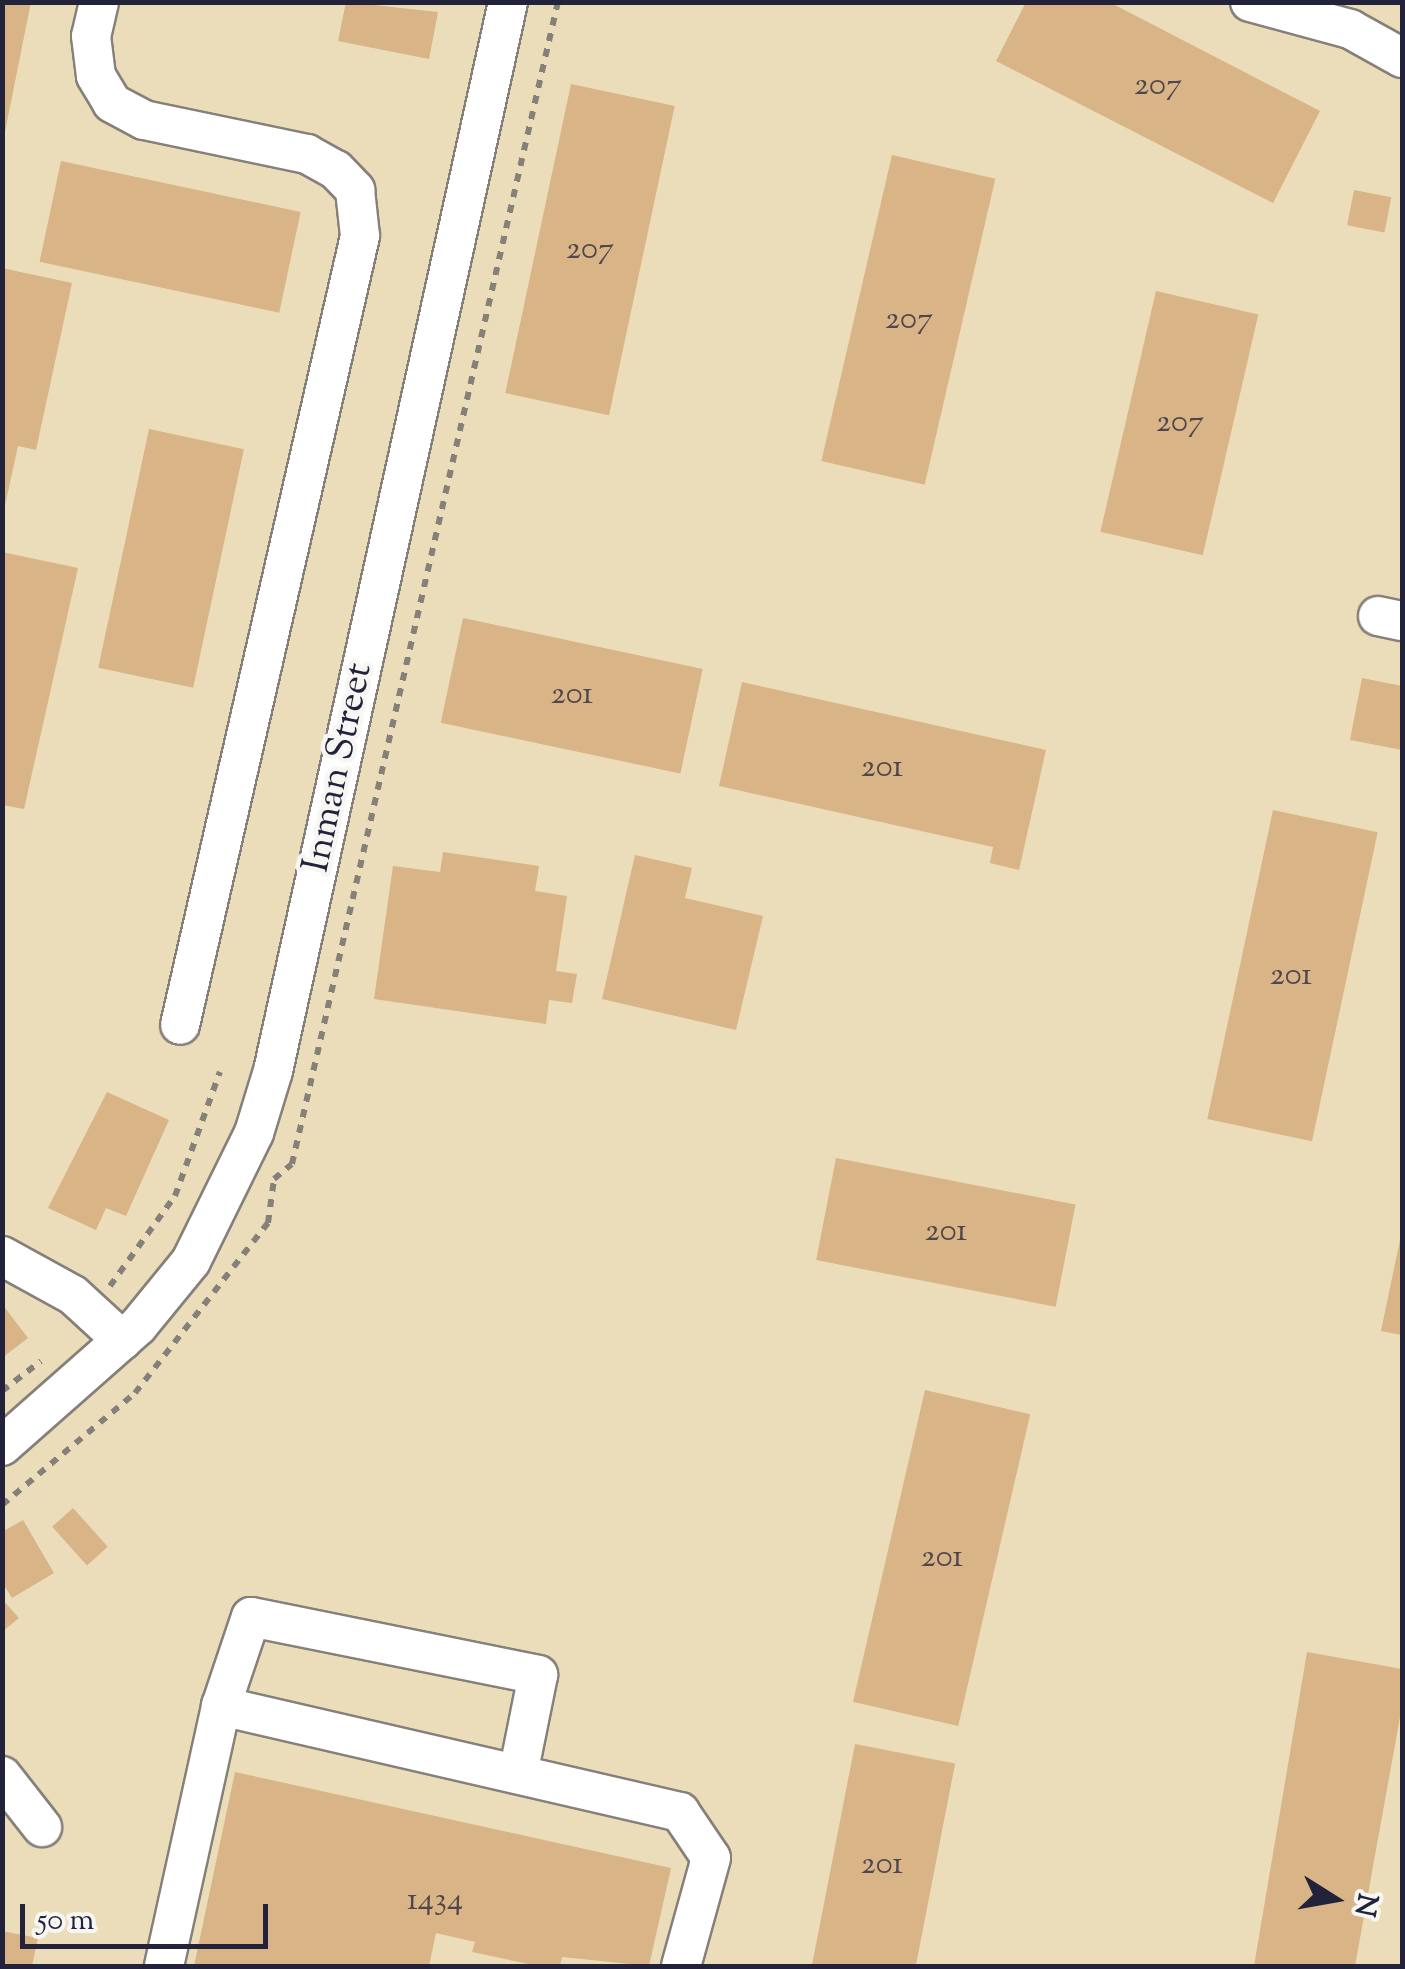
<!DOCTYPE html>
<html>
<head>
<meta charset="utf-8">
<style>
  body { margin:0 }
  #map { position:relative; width:1405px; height:1969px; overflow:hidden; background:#ebddb9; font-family:"Sorts Mill Goudy",serif }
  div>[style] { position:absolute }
  .building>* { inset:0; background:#d8b486; transform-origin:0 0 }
  .path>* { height:6px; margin-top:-3px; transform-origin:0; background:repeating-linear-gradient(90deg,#86807a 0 8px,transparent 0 16px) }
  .roads { filter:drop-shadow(2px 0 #86807a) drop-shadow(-2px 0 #86807a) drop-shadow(0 2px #86807a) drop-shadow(0 -2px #86807a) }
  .minor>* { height:38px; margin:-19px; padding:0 19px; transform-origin:19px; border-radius:19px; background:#fff }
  span { translate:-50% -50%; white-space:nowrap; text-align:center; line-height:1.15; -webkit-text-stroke:9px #f6f6f2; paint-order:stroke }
  .number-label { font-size:32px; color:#50464e }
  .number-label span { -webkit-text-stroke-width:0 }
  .street-label { font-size:38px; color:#22223b }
  .frame { position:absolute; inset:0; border:5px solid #22223b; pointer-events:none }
  .north { position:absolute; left:1285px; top:1849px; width:100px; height:100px; -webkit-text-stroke:8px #f6f6f2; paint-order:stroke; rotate:101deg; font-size:28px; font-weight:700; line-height:40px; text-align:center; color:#22223b }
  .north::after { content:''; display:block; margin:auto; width:35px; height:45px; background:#22223b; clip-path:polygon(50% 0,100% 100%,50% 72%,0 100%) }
  .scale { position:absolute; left:20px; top:1904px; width:248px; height:45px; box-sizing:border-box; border:5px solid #22223b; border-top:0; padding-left:12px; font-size:30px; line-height:35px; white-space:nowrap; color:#22223b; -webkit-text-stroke:8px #f6f6f2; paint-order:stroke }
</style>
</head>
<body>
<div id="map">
  <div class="building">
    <div style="clip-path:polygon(2px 2px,31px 2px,4px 137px,2px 136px)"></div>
    <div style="clip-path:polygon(346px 2px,438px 12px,429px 59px,338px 41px)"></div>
    <div style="clip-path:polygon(1026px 2px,1109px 2px,1320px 111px,1273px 203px,996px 61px)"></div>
    <div style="left:571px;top:84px;width:106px;height:316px;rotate:12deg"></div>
    <div style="left:892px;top:155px;width:106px;height:314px;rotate:13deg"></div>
    <div style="left:61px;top:161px;width:245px;height:103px;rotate:12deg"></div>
    <div style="left:1354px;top:190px;width:38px;height:36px;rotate:11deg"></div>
    <div style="clip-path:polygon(2px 268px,72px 283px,36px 450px,18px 446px,4px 510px)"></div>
    <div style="left:1156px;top:291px;width:105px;height:247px;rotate:13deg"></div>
    <div style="left:149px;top:429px;width:97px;height:244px;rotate:12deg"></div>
    <div style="clip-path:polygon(2px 552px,78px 568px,24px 809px,2px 805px)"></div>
    <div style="left:463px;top:618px;width:245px;height:107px;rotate:12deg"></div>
    <div style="clip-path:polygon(1362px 678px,1402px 686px,1402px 750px,1350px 740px)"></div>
    <div style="clip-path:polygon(742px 682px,1046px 750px,1019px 870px,990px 863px,993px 847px,719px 786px)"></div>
    <div style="left:1273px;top:810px;width:107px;height:316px;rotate:12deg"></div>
    <div style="clip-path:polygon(443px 852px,539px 866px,535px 891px,567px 896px,556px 971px,577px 974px,572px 1003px,549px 1000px,546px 1024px,374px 999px,393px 866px,440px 872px)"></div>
    <div style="clip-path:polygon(635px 855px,692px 868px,685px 898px,763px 916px,736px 1030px,602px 999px)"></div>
    <div style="clip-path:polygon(107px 1092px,169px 1120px,126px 1216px,106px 1208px,96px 1230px,48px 1208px)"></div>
    <div style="left:836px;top:1158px;width:244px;height:104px;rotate:11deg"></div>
    <div style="clip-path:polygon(1401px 1235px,1402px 1235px,1402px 1335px,1381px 1331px)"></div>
    <div style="clip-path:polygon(2px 1304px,28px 1338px,2px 1358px)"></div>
    <div style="left:925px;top:1390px;width:108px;height:320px;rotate:13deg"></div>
    <div style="left:73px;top:1508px;width:52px;height:28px;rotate:48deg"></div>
    <div style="clip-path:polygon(23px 1520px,54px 1573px,12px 1598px,2px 1582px,2px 1532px)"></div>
    <div style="clip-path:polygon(2px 1599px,19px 1618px,2px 1632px)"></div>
    <div style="clip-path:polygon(1307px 1652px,1402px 1669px,1402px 1706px,1355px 1966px,1254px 1966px)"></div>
    <div style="left:855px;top:1744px;width:102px;height:227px;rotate:11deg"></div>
    <div style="clip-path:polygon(235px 1772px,671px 1868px,649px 1966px,562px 1957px,560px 1966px,538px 1966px,472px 1952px,475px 1942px,436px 1933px,429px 1966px,194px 1966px)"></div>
    <div style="clip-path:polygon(2px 1931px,38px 1938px,32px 1966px,2px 1966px)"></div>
  </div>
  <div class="path">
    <div style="left:110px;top:1286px;width:111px;rotate:-54.2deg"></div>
    <div style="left:175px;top:1196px;width:132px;rotate:-70.1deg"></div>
    <div style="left:2px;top:1391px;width:49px;rotate:-37.6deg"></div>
    <div style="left:2px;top:1505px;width:174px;rotate:-40.1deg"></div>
    <div style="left:135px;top:1393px;width:216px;rotate:-52deg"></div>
    <div style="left:268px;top:1223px;width:44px;rotate:-82.2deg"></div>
    <div style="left:274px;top:1179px;width:23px;rotate:-40deg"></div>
    <div style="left:292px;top:1164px;width:1192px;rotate:-77.11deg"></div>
  </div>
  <div class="roads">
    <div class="minor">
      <div style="left:99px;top:2px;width:35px;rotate:103deg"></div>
      <div style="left:91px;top:36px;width:40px;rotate:82.9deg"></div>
      <div style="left:96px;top:76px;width:31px;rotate:59deg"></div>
      <div style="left:112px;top:103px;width:36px;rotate:28deg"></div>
      <div style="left:144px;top:120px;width:167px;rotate:11.8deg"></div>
      <div style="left:307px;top:154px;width:33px;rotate:29deg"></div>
      <div style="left:336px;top:170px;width:28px;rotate:46deg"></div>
      <div style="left:355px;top:190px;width:46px;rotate:83.8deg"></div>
      <div style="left:360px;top:236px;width:809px;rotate:102.85deg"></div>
      <div style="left:1250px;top:2px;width:104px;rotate:15.1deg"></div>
      <div style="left:1350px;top:29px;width:60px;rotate:29.1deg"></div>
      <div style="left:1378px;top:616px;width:25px;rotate:12deg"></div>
      <div style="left:2px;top:1256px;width:81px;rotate:28.8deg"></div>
      <div style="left:73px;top:1295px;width:67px;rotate:42.6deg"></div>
      <div style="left:2px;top:1446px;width:181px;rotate:-41.4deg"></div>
      <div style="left:138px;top:1326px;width:84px;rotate:-50.8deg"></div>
      <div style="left:191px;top:1261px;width:143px;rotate:-63.8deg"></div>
      <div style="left:254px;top:1133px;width:65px;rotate:-73deg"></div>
      <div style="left:273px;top:1071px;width:1095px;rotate:-77.6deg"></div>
      <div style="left:221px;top:1706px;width:94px;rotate:-71.4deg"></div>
      <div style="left:251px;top:1617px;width:293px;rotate:11.4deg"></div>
      <div style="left:538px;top:1675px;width:101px;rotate:101.4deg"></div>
      <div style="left:2px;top:1776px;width:65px;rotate:51.9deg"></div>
      <div style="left:164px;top:1966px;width:266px;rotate:-77.6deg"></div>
      <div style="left:221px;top:1706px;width:471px;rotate:13deg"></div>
      <div style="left:680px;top:1812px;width:55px;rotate:56deg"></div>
      <div style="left:711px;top:1858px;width:112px;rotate:105.5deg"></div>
    </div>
  </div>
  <div class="number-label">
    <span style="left:1158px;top:86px">207</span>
    <span style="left:590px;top:250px">207</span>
    <span style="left:909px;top:320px">207</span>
    <span style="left:1180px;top:423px">207</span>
    <span style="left:572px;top:695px">201</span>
    <span style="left:882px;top:768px">201</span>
    <span style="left:1291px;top:976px">201</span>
    <span style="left:946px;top:1232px">201</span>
    <span style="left:942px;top:1558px">201</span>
    <span style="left:882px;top:1865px">201</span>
    <span style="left:435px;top:1901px">1434</span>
  </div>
  <div class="street-label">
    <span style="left:340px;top:768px;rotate:-78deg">Inman Street</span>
  </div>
  <div class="frame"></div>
  <div class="north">N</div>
  <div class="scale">50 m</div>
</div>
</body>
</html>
